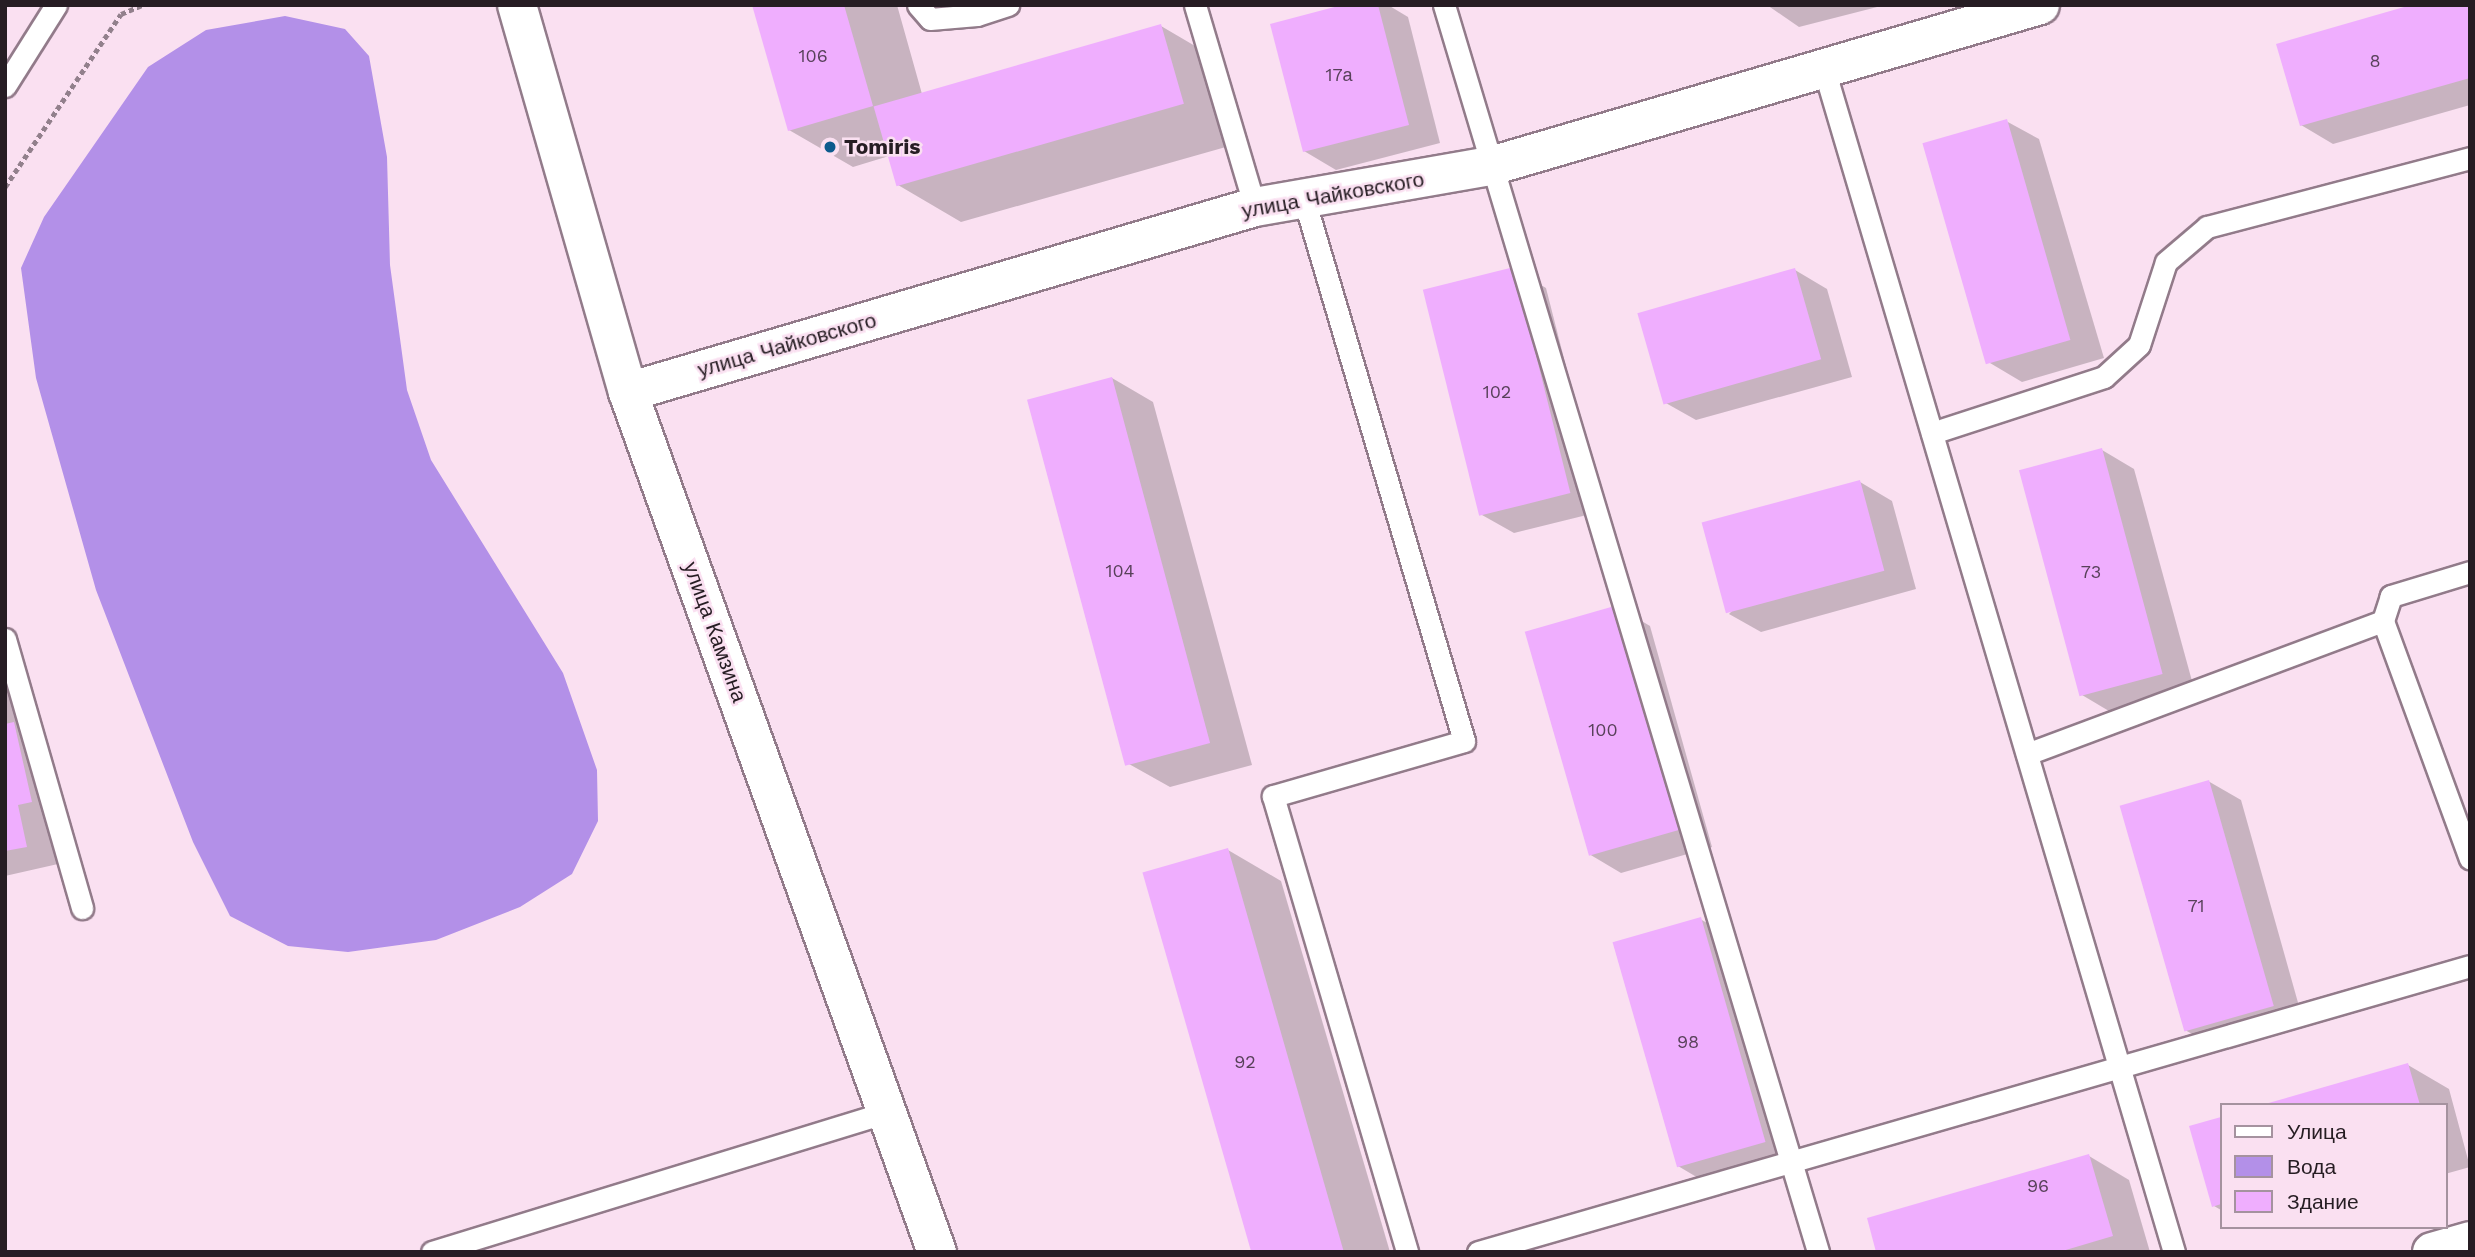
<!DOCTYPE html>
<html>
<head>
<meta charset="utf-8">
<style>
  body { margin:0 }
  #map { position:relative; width:2475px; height:1257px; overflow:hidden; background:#fae0f1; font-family:"Work Sans",sans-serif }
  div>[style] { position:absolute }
  .water>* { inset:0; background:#b390e8 }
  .shadow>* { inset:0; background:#0003 }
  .building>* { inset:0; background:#efaefe; transform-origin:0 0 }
  .path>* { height:4.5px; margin-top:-2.25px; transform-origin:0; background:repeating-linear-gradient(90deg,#92808c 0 5px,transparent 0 8.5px) }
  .roads { filter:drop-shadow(2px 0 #927b8a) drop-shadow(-2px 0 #927b8a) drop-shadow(0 2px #927b8a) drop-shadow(0 -2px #927b8a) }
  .service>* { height:21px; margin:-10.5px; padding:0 10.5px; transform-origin:10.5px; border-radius:10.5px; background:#fff }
  .minor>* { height:38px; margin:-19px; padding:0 19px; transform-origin:19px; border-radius:19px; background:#fff }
  .secondary>* { height:38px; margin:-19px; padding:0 19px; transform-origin:19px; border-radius:19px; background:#fff }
  .dots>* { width:19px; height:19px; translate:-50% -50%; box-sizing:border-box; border:4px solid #fae0f1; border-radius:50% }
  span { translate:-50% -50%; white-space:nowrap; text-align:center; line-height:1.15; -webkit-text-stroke:5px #fae0f1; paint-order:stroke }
  .number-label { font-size:18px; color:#58415a }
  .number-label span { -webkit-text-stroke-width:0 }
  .poi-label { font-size:21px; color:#261d23; font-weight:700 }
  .left { translate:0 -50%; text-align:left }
  .street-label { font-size:21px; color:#261d23 }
  .frame { position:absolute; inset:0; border:7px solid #261d23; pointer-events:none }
  .legend { position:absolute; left:2220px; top:1103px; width:228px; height:126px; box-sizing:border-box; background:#fae0f1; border:2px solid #a5929f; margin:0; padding:9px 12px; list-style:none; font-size:21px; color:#261d23 }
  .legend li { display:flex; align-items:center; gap:14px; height:35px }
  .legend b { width:35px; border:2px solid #a5929f }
</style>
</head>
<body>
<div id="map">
  <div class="water">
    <div style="clip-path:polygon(285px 16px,345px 29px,369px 56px,387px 157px,390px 265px,407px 390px,431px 460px,563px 673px,597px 770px,598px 821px,572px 874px,520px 907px,436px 940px,348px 952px,288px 946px,230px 916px,193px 842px,96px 590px,36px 378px,21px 268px,44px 217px,148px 67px,206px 30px)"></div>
  </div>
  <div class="shadow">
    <div style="clip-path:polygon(754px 5px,897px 5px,922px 94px,1161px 26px,1224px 63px,1247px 141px,961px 222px,898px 185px,889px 156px,853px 167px,789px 130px)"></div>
    <div style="clip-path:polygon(1349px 5px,1388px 5px,1408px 17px,1440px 143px,1336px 170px,1304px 151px)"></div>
    <div style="clip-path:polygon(1767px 5px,1885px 5px,1799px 27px)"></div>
    <div style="clip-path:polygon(2470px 5px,2470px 105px,2333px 144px,2301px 125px)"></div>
    <div style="clip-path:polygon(2006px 121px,2039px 139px,2104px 358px,2022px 382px,1990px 363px)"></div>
    <div style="clip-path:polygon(1514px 269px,1546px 288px,1603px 511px,1514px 533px,1482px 515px)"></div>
    <div style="clip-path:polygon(1795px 270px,1827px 289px,1852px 377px,1696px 420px,1664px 402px)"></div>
    <div style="clip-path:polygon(1112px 378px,1153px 402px,1252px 765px,1170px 787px,1129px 764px)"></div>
    <div style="clip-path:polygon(2102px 450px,2134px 469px,2195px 692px,2114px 714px,2082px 695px)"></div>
    <div style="clip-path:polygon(1860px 482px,1892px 501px,1916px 589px,1761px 632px,1729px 614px)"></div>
    <div style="clip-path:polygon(1618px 607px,1650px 626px,1712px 847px,1621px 873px,1589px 854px)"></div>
    <div style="clip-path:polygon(5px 664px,27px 731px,46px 742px,63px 820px,49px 823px,58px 864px,5px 876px)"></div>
    <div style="clip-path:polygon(2208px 781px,2241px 800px,2304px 1024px,2217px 1048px,2185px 1030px)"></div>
    <div style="clip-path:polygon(1228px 850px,1281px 881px,1390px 1252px,1256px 1252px)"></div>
    <div style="clip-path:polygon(1700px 919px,1732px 937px,1795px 1161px,1710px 1185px,1678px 1166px)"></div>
    <div style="clip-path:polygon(2408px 1065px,2449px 1089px,2470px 1167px,2445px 1174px,2445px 1105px,2269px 1105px)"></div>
    <div style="clip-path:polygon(2221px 1118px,2221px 1210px,2214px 1206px,2191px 1127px)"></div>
    <div style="clip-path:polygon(2089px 1156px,2129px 1180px,2150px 1252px,1878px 1252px)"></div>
  </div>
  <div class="building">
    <div style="clip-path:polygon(752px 5px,844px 5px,873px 106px,788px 131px)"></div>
    <div style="clip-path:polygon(1342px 5px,1378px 5px,1409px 125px,1303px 152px,1270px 24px)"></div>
    <div style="clip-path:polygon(2411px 5px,2470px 5px,2470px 78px,2300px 126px,2276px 44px)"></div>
    <div style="left:1161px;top:24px;width:83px;height:299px;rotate:74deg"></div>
    <div style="left:2007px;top:119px;width:230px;height:88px;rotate:74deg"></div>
    <div style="left:1514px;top:267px;width:233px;height:94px;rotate:76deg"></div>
    <div style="left:1795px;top:268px;width:95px;height:164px;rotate:74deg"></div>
    <div style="left:1112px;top:377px;width:379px;height:88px;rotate:75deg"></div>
    <div style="left:2102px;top:448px;width:234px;height:86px;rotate:75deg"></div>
    <div style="left:1860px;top:480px;width:94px;height:164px;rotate:75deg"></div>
    <div style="left:1618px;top:605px;width:233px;height:97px;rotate:74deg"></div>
    <div style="clip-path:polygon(14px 722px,32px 802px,18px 805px,27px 847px,5px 851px,5px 724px)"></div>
    <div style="left:2209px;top:780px;width:235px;height:93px;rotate:74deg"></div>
    <div style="left:1228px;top:848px;width:421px;height:89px;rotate:74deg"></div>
    <div style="left:1701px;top:917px;width:234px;height:92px;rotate:74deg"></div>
    <div style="clip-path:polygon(2408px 1063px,2420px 1105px,2265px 1105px,2265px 1104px)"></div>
    <div style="clip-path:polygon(2221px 1117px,2221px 1204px,2212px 1207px,2189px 1126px)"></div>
    <div style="clip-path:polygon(2089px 1154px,2113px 1236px,2059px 1252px,1876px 1252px,1867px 1218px)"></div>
  </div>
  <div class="path">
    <div style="left:5px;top:187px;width:208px;rotate:-56.2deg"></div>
    <div style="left:121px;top:14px;width:23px;rotate:-23deg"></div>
  </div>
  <div class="roads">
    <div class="service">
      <div style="left:918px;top:5px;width:18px;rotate:49deg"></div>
      <div style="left:930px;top:19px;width:47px;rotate:-4.9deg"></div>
      <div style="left:977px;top:15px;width:33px;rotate:-18deg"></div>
      <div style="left:1195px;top:5px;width:211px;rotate:73.5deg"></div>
      <div style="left:1444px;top:5px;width:1302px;rotate:73.3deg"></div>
      <div style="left:1824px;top:69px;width:1234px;rotate:73.52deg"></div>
      <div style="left:5px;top:86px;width:96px;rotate:-57.8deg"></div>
      <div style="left:1304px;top:199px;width:565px;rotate:73.55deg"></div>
      <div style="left:1464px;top:741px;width:199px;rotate:163.9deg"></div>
      <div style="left:1273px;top:796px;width:475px;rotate:73.6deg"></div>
      <div style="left:1932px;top:433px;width:181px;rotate:-18deg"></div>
      <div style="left:2104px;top:377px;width:47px;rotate:-42.4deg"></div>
      <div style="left:2139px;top:345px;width:87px;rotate:-72deg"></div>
      <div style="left:2166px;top:262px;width:54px;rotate:-40.5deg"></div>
      <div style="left:2207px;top:227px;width:272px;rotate:-14.7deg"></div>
      <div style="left:2470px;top:572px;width:83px;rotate:163.1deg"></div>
      <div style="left:2391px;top:596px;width:26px;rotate:108deg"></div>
      <div style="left:2383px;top:621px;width:253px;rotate:69.9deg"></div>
      <div style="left:5px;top:639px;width:280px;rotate:74deg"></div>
      <div style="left:2027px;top:754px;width:380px;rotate:-20.5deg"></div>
      <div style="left:432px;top:1252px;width:476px;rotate:-17.1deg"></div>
      <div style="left:1478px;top:1252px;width:1032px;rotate:-16.08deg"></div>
    </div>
    <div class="minor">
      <div style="left:628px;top:392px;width:654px;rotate:-16.44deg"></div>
      <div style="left:1255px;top:207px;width:240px;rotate:-9.9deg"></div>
      <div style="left:1491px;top:166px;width:572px;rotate:-16.34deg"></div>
    </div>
    <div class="secondary">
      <div style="left:517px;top:5px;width:403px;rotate:74deg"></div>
      <div style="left:628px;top:392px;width:914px;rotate:70.24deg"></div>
      <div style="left:2432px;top:1252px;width:40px;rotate:-16deg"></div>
    </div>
  </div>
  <div class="dots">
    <div style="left:830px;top:147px;background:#0c5a8d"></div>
  </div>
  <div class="number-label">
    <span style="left:813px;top:56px">106</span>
    <span style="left:2375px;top:61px">8</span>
    <span style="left:1339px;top:75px">17а</span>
    <span style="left:1497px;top:392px">102</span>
    <span style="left:1120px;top:571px">104</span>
    <span style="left:2091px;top:572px">73</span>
    <span style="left:1603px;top:730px">100</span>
    <span style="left:2196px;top:906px">71</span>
    <span style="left:1688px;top:1042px">98</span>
    <span style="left:1245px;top:1062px">92</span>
    <span style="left:2038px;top:1186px">96</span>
  </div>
  <div class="poi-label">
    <span class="left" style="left:844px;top:147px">Tomiris</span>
  </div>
  <div class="street-label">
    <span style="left:1333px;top:195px;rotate:-10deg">улица Чайковского</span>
    <span style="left:787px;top:345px;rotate:-16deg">улица Чайковского</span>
    <span style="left:715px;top:632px;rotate:70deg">улица Камзина</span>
  </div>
  <div class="frame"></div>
  <ul class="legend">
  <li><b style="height:9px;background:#fff"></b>Улица</li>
  <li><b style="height:19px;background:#b390e8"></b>Вода</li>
  <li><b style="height:19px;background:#efaefe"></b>Здание</li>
  </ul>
</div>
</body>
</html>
